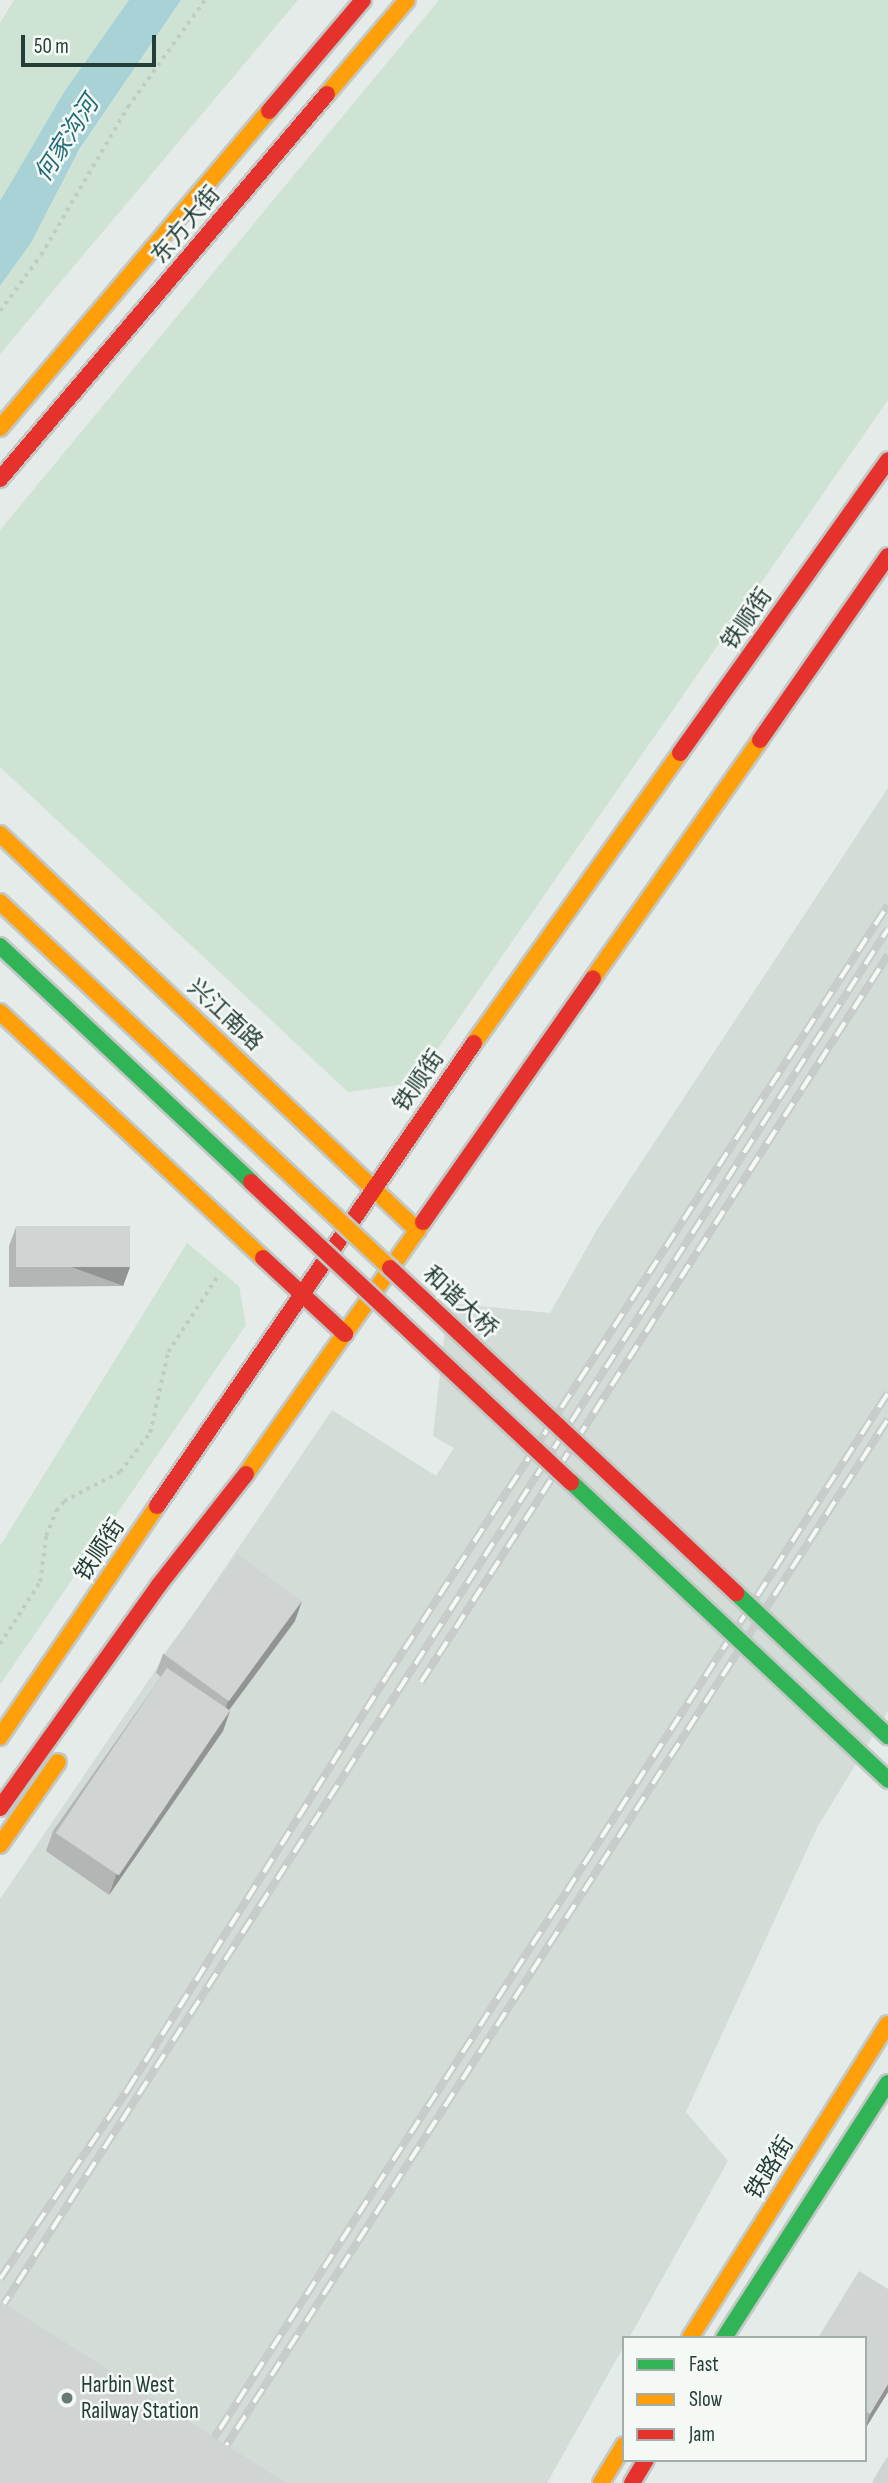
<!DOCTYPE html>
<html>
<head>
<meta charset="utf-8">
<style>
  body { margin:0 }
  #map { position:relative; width:888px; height:2483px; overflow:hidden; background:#e5ebe8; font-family:"Sofia Sans Condensed","Noto Sans SC",sans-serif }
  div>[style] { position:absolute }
  .built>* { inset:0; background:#d4dcd8 }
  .green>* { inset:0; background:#cfe3d5 }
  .water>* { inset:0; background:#a8d2d6 }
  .path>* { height:3.5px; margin-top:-1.75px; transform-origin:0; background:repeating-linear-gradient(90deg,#c2cac6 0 3.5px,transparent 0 8.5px) }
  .roads { filter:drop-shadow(2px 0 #c1c8c5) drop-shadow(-2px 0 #c1c8c5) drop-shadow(0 2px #c1c8c5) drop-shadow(0 -2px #c1c8c5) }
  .fast>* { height:16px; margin:-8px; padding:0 8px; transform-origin:8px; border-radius:8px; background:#30b455 }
  .slow>* { height:16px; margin:-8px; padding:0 8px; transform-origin:8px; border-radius:8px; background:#ff9f0a }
  .jam>* { height:16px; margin:-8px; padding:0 8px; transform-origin:8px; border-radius:8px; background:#e5322d }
  .rail>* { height:8px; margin-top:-4px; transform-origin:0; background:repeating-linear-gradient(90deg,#f4f9f6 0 16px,#c7ccca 0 32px); box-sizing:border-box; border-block:2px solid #c7ccca }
  .bridges { filter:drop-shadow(2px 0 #c1c8c5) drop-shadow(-2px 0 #c1c8c5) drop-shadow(0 2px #c1c8c5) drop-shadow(0 -2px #c1c8c5) }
  .fast-bridge>* { height:16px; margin:-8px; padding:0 8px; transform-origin:8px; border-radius:8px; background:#30b455 }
  .slow-bridge>* { height:16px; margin:-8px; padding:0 8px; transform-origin:8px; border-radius:8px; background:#ff9f0a }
  .jam-bridge>* { height:16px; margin:-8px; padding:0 8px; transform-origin:8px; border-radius:8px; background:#e5322d }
  .wall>* { inset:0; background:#b3b6b5 }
  .shaded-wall>* { inset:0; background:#929493; transform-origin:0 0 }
  .building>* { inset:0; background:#d0d4d2; transform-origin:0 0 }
  .dots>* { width:19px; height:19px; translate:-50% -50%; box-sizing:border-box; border:4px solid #f4f9f6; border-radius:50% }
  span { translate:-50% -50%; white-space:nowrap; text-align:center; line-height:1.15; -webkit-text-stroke:5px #f4f9f6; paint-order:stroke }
  .street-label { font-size:23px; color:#243d36 }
  .poi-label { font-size:23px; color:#243d36 }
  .left { translate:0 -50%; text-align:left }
  .water-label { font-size:24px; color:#206b77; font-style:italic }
  .legend { position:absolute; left:622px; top:2336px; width:245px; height:126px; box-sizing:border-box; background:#f4f9f6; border:2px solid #a1aea9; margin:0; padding:9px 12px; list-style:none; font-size:21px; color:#243d36 }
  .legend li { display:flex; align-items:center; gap:14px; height:35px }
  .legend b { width:35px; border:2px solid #a1aea9 }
  .scale { position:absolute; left:21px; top:35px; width:135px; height:32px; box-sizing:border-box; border:4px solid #243d36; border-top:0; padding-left:9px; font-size:21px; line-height:24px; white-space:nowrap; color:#243d36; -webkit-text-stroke:5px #f4f9f6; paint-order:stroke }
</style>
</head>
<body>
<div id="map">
  <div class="built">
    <div style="clip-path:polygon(888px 788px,888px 1711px,817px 1828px,686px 2112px,728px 2161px,629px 2338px,624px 2338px,624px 2346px,547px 2483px,0 2483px,0 1899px,332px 1410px,436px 1476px,454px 1448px,433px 1436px,448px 1303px,550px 1313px,598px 1228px)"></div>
  </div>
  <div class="green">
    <div style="clip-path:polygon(14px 0,129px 0,64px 92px,0 201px,0 23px)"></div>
    <div style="clip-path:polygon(181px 0,298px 0,0 354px,0 286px,31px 243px,79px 151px)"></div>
    <div style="clip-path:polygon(439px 0,888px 0,888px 400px,414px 1083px,348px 1092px,0 767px,0 530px)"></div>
    <div style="clip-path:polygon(187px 1243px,239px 1286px,246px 1325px,0 1685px,0 1546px)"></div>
  </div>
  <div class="water">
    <div style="clip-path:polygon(129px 0,181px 0,79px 150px,31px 243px,0 286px,0 201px,64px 92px)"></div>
  </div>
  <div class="path">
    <div style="left:0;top:311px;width:69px;rotate:-53.8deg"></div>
    <div style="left:41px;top:255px;width:172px;rotate:-59.6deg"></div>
    <div style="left:128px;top:107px;width:132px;rotate:-54.3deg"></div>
    <div style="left:0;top:1644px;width:74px;rotate:-57.2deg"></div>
    <div style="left:40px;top:1582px;width:46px;rotate:-82.6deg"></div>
    <div style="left:46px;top:1536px;width:27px;rotate:-68deg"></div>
    <div style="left:56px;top:1511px;width:13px;rotate:-51deg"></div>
    <div style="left:64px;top:1501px;width:63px;rotate:-27.4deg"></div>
    <div style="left:120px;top:1472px;width:49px;rotate:-52.4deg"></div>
    <div style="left:150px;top:1433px;width:83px;rotate:-77.5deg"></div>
    <div style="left:168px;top:1352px;width:91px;rotate:-56.7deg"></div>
  </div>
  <div class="roads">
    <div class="fast">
      <div style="left:724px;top:2338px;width:303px;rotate:-57.3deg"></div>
    </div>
    <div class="slow">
      <div style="left:327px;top:94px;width:123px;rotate:-49.6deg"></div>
      <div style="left:0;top:428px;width:416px;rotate:-49.7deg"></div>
      <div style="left:0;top:834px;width:576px;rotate:43.52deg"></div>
      <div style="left:593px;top:978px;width:291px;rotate:-54.9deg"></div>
      <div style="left:0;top:1012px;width:360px;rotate:43.1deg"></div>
      <div style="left:474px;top:1043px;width:356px;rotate:-54.6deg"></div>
      <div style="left:246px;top:1474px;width:308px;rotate:-54.9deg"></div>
      <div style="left:0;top:1737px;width:279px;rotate:-55.8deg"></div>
      <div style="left:0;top:1845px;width:101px;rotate:-55.1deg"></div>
      <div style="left:690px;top:2338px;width:371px;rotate:-57.8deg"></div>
      <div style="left:601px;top:2483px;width:44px;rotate:-58.8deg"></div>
    </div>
    <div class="jam">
      <div style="left:269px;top:111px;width:145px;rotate:-49.7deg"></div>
      <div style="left:0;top:479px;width:505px;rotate:-49.66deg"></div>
      <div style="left:760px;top:740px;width:224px;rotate:-55.2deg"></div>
      <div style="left:680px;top:753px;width:359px;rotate:-54.6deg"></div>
      <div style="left:423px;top:1222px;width:297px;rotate:-55.1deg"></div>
      <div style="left:263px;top:1258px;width:112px;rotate:42.8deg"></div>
      <div style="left:157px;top:1506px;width:561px;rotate:-55.6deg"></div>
      <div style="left:0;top:1808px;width:274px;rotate:-54.5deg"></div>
      <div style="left:159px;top:1585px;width:141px;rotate:-51.9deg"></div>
      <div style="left:632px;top:2483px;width:27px;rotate:-59deg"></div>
    </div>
  </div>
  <div class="rail">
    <div style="left:421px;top:1682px;width:864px;rotate:-57.28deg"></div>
    <div style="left:0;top:2279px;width:229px;rotate:-56deg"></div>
    <div style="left:128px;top:2089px;width:487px;rotate:-57.9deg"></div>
    <div style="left:387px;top:1676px;width:919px;rotate:-56.98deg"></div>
    <div style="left:0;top:2310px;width:1642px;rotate:-57.26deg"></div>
    <div style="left:185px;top:2483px;width:1297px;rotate:-57.18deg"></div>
    <div style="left:202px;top:2483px;width:1266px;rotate:-57.19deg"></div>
  </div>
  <div class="bridges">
    <div class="fast-bridge">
      <div style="left:0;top:946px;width:345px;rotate:43.2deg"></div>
      <div style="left:571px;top:1482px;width:435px;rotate:43.2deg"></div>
      <div style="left:736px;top:1593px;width:209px;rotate:43.3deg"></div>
    </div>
    <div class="slow-bridge">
      <div style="left:0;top:902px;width:535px;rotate:43.18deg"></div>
    </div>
    <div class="jam-bridge">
      <div style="left:251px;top:1182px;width:439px;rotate:43.2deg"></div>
      <div style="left:390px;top:1268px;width:475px;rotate:43.2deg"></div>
    </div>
  </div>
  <div class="wall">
    <div style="clip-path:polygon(16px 1227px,130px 1267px,123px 1286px,9px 1287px,9px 1246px)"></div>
    <div style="clip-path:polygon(295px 1621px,229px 1710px,230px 1711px,223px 1731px,109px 1895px,46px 1851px,53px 1831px,161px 1677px,156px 1673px,163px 1654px)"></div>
    <div style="clip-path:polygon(865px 2338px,888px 2392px,865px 2429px)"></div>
  </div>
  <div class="shaded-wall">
    <div style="left:130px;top:1267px;width:20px;height:113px;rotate:110deg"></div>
    <div style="clip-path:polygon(302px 1601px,295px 1621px,221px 1721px,228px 1701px)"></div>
    <div style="clip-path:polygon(230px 1711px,223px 1731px,109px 1895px,116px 1875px)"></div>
    <div style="clip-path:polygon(888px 2384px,888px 2392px,865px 2429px,870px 2414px)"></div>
  </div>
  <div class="building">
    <div style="left:130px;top:1226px;width:41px;height:114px;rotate:90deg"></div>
    <div style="left:237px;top:1554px;width:80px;height:124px;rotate:36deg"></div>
    <div style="left:167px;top:1668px;width:76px;height:199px;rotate:34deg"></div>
    <div style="clip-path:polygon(859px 2271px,888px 2289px,888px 2384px,870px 2414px,865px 2411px,865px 2338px,818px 2338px)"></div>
    <div style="clip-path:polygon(0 2301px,286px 2483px,0 2483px)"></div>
    <div style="clip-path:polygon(887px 2457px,888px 2458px,888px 2483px,874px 2483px,872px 2482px)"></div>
  </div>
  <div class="dots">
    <div style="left:67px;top:2398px;background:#687a74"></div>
  </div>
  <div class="street-label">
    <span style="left:186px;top:225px;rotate:-50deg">东方大街</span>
    <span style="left:747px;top:619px;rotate:-55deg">铁顺街</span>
    <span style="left:225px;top:1015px;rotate:43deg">兴江南路</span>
    <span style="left:419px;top:1081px;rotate:-55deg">铁顺街</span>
    <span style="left:460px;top:1302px;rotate:43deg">和谐大桥</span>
    <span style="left:100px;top:1550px;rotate:-56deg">铁顺街</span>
    <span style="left:770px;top:2168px;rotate:-58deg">铁路街</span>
  </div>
  <div class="poi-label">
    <span class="left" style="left:81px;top:2398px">Harbin West<br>Railway Station</span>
  </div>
  <div class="water-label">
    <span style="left:67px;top:139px;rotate:-57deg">何家沟河</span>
  </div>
  <ul class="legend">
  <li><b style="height:9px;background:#30b455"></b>Fast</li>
  <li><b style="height:9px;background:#ff9f0a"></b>Slow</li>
  <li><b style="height:9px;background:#e5322d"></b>Jam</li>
  </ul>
  <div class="scale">50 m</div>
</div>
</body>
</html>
